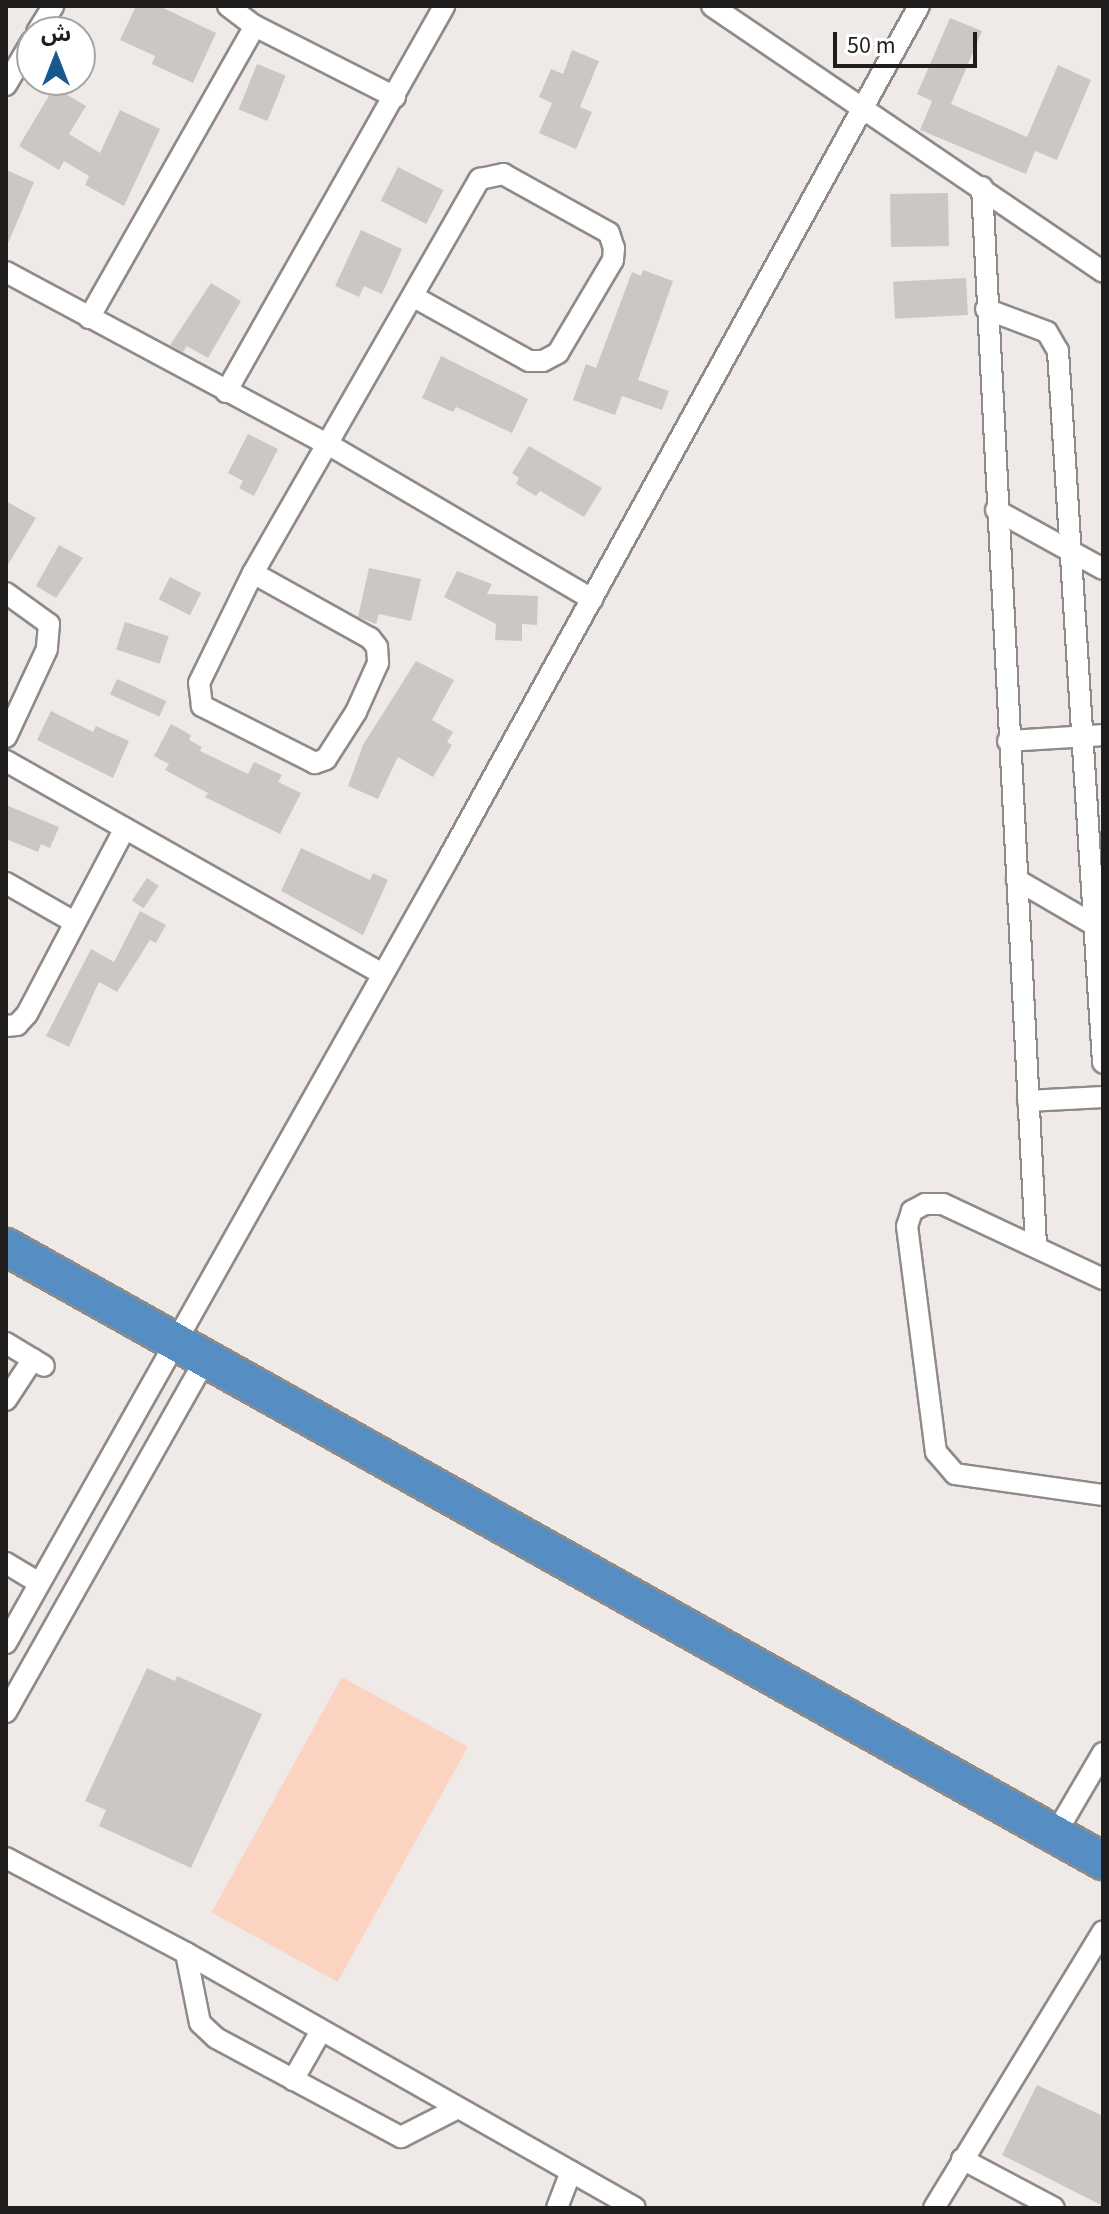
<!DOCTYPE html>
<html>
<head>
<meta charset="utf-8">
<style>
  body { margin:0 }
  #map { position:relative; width:1109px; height:2214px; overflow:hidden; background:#efeae7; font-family:"Source Sans 3","Noto Sans Arabic",sans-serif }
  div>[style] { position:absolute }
  .green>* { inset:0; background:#fbd3c0; transform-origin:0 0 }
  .building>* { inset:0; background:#ccc7c5; transform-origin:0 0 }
  .roads { filter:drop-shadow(2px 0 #8f8b89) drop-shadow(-2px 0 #8f8b89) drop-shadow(0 2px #8f8b89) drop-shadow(0 -2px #8f8b89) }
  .street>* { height:20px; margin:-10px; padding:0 10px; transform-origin:10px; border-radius:10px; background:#fff }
  .highway>* { height:36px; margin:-18px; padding:0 18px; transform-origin:18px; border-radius:18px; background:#568ec4 }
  span { translate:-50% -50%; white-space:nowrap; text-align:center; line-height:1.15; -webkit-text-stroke:6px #fff; paint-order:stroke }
  .frame { position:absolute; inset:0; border:8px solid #1f1e1d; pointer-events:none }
  .north { position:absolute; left:16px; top:16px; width:80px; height:80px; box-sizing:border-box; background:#fff; border:2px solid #a5a5a5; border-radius:50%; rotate:0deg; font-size:22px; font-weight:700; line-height:32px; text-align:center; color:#1f1e1d }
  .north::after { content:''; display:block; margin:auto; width:28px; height:36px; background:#19588e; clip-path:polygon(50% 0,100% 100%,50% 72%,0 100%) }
  .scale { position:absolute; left:833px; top:32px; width:144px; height:36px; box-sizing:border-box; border:4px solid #1f1e1d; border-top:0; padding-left:10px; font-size:24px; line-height:28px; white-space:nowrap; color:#1f1e1d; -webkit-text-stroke:6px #fff; paint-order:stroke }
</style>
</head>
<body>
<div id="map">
  <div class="green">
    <div style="left:342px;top:1677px;width:144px;height:269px;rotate:29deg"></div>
  </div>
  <div class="building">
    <div style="clip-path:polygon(136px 6px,159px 6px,216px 33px,193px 83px,152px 64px,155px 56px,120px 40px)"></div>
    <div style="clip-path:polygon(950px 18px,982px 31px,951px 104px,1027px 137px,1058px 65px,1091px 80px,1057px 160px,1035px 151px,1026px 174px,920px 130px,932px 101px,917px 94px)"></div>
    <div style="clip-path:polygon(572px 50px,599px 61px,580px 107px,592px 112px,576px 149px,539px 133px,552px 103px,539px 97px,551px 69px,563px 74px)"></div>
    <div style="left:257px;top:64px;width:31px;height:49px;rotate:22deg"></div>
    <div style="clip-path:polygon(54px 87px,86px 106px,69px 134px,100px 153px,120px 110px,160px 129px,124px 206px,85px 185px,89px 176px,64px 161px,59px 170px,19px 146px)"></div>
    <div style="left:398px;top:167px;width:51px;height:38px;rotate:27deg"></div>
    <div style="clip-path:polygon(6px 170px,34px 182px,6px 248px)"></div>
    <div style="left:948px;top:193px;width:53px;height:58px;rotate:89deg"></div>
    <div style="clip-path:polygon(361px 230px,402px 249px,382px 294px,364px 286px,359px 297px,335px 286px)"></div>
    <div style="clip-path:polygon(643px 270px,673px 281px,638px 380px,669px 391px,662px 410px,622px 396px,615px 415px,573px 400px,586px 364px,596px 368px,632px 272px,641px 276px)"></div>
    <div style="left:966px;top:278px;width:37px;height:73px;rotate:87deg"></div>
    <div style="clip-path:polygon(211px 283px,241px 301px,208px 358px,187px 346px,183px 352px,170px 345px)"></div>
    <div style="clip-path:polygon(441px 356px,528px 399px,512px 433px,456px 407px,453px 412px,422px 398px)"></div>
    <div style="clip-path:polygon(248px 434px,278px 449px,254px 496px,239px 488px,243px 481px,228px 473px)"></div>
    <div style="clip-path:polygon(529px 446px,602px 488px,584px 517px,540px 491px,536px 496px,516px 484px,519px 478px,512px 473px)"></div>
    <div style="clip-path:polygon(6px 501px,36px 518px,6px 568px)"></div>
    <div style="clip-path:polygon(59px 545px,83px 558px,56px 598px,36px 586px)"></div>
    <div style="clip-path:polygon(369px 568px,421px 579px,411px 621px,379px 614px,376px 624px,358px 617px)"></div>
    <div style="clip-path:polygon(457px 571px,492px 584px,487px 594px,538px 596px,537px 625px,522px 624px,522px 641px,495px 640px,496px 624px,444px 597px)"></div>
    <div style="left:170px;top:577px;width:35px;height:25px;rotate:27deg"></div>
    <div style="left:125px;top:622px;width:46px;height:29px;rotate:18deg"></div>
    <div style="clip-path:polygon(416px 661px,454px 680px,432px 720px,453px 732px,447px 742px,452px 745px,433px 777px,398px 757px,378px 799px,348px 786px,363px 745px)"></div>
    <div style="left:117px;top:679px;width:54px;height:17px;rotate:24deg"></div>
    <div style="clip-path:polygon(51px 711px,93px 732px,96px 726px,129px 741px,113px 778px,37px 740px)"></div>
    <div style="clip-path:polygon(171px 724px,191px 735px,189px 740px,202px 747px,200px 751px,248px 774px,254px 762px,282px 775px,278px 782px,301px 793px,280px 834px,205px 797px,208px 793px,165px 770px,169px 764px,154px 756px)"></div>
    <div style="clip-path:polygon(6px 805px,59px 827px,50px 848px,41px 844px,38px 852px,6px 839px)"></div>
    <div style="clip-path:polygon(301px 848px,370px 880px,373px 873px,388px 880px,363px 935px,281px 891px)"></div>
    <div style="left:147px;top:878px;width:14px;height:27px;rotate:34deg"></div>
    <div style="clip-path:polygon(140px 911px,166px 925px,156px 943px,150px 940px,117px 992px,99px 982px,69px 1047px,46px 1036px,91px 949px,114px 962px)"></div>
    <div style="clip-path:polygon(147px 1668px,175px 1681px,177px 1676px,262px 1714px,191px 1868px,99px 1826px,106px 1810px,85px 1801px)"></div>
    <div style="clip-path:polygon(1037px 2085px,1103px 2116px,1103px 2206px,1002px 2155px)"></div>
  </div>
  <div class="roads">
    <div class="street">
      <div style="left:228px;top:6px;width:34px;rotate:37deg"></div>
      <div style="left:255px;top:26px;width:157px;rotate:26.9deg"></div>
      <div style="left:712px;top:6px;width:473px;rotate:34.2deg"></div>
      <div style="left:37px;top:32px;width:31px;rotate:-58deg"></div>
      <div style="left:6px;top:85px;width:51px;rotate:-59.4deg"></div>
      <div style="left:982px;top:187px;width:1060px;rotate:87.08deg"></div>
      <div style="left:6px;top:272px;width:369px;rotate:28.2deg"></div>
      <div style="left:331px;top:446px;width:303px;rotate:30.4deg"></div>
      <div style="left:986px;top:309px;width:65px;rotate:20.7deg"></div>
      <div style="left:1047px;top:332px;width:22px;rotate:60deg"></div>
      <div style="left:1058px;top:351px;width:713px;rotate:86.38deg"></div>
      <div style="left:89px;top:318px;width:336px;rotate:-60.4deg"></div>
      <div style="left:226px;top:392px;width:443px;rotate:-60.5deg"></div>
      <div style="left:996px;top:510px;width:122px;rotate:28.9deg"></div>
      <div style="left:253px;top:573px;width:134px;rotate:29.1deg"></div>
      <div style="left:370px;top:638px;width:11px;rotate:52deg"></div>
      <div style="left:377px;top:647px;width:16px;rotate:86deg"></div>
      <div style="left:378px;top:663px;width:54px;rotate:114.2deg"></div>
      <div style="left:356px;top:712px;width:56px;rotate:122.6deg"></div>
      <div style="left:326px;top:759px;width:12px;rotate:160deg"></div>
      <div style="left:315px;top:763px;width:127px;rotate:-153.2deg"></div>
      <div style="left:202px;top:706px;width:23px;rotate:-97deg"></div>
      <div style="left:199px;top:683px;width:123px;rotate:-63.9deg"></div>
      <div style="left:253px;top:573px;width:455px;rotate:-60.1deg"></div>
      <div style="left:480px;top:179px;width:24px;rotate:-12deg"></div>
      <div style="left:503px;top:174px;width:121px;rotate:29.1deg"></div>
      <div style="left:609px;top:233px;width:16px;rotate:72deg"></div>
      <div style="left:614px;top:248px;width:12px;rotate:95deg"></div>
      <div style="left:613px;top:260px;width:108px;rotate:120.6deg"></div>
      <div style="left:558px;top:353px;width:17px;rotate:152deg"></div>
      <div style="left:543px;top:361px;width:14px;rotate:180deg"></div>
      <div style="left:529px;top:361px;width:132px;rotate:-150.9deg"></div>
      <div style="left:6px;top:593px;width:53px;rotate:35.8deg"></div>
      <div style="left:49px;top:624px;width:25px;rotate:95deg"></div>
      <div style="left:47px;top:649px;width:97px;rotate:115deg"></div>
      <div style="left:1008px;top:741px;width:95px;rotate:-3.6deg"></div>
      <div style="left:6px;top:761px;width:431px;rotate:29.5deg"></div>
      <div style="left:1017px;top:880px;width:99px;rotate:30.2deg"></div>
      <div style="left:6px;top:883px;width:78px;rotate:29.8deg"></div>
      <div style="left:6px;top:1026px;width:11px;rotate:-5deg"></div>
      <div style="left:17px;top:1025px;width:15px;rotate:-48deg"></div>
      <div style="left:27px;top:1014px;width:210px;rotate:-62.2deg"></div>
      <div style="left:1028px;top:1101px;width:75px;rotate:-3.1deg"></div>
      <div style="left:1103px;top:1279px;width:177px;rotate:-154.9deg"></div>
      <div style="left:943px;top:1204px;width:18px;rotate:180deg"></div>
      <div style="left:925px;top:1204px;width:15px;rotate:152deg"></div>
      <div style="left:912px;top:1211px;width:16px;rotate:108deg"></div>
      <div style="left:907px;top:1226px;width:228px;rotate:82.7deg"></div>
      <div style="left:936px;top:1452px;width:29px;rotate:49deg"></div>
      <div style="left:955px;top:1474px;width:149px;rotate:8.1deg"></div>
      <div style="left:6px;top:1343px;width:44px;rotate:31.2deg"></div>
      <div style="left:6px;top:1400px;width:49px;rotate:-56.6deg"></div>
      <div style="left:6px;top:1563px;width:37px;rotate:31deg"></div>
      <div style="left:6px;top:1643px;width:898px;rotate:-60.58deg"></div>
      <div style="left:447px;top:861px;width:977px;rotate:-61.1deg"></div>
      <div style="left:6px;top:1712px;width:407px;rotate:-60.5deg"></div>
      <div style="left:1056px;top:1833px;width:93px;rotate:-59.6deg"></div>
      <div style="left:6px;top:1858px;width:204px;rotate:27.8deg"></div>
      <div style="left:186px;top:1953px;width:516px;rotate:29.59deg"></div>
      <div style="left:186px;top:1953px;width:71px;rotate:78.7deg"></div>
      <div style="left:200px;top:2023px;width:22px;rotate:43deg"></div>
      <div style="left:216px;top:2038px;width:210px;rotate:28.2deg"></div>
      <div style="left:401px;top:2137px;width:62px;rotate:-27deg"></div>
      <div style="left:293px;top:2080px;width:56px;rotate:-60.3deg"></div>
      <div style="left:962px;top:2159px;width:104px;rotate:28deg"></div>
      <div style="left:557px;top:2208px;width:39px;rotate:-69deg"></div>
      <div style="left:934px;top:2208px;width:324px;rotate:-58.6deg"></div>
    </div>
    <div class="highway">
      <div style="left:6px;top:1247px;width:1257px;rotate:29.24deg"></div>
    </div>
  </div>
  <div class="frame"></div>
  <div class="north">ش</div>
  <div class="scale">50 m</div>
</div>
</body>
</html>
